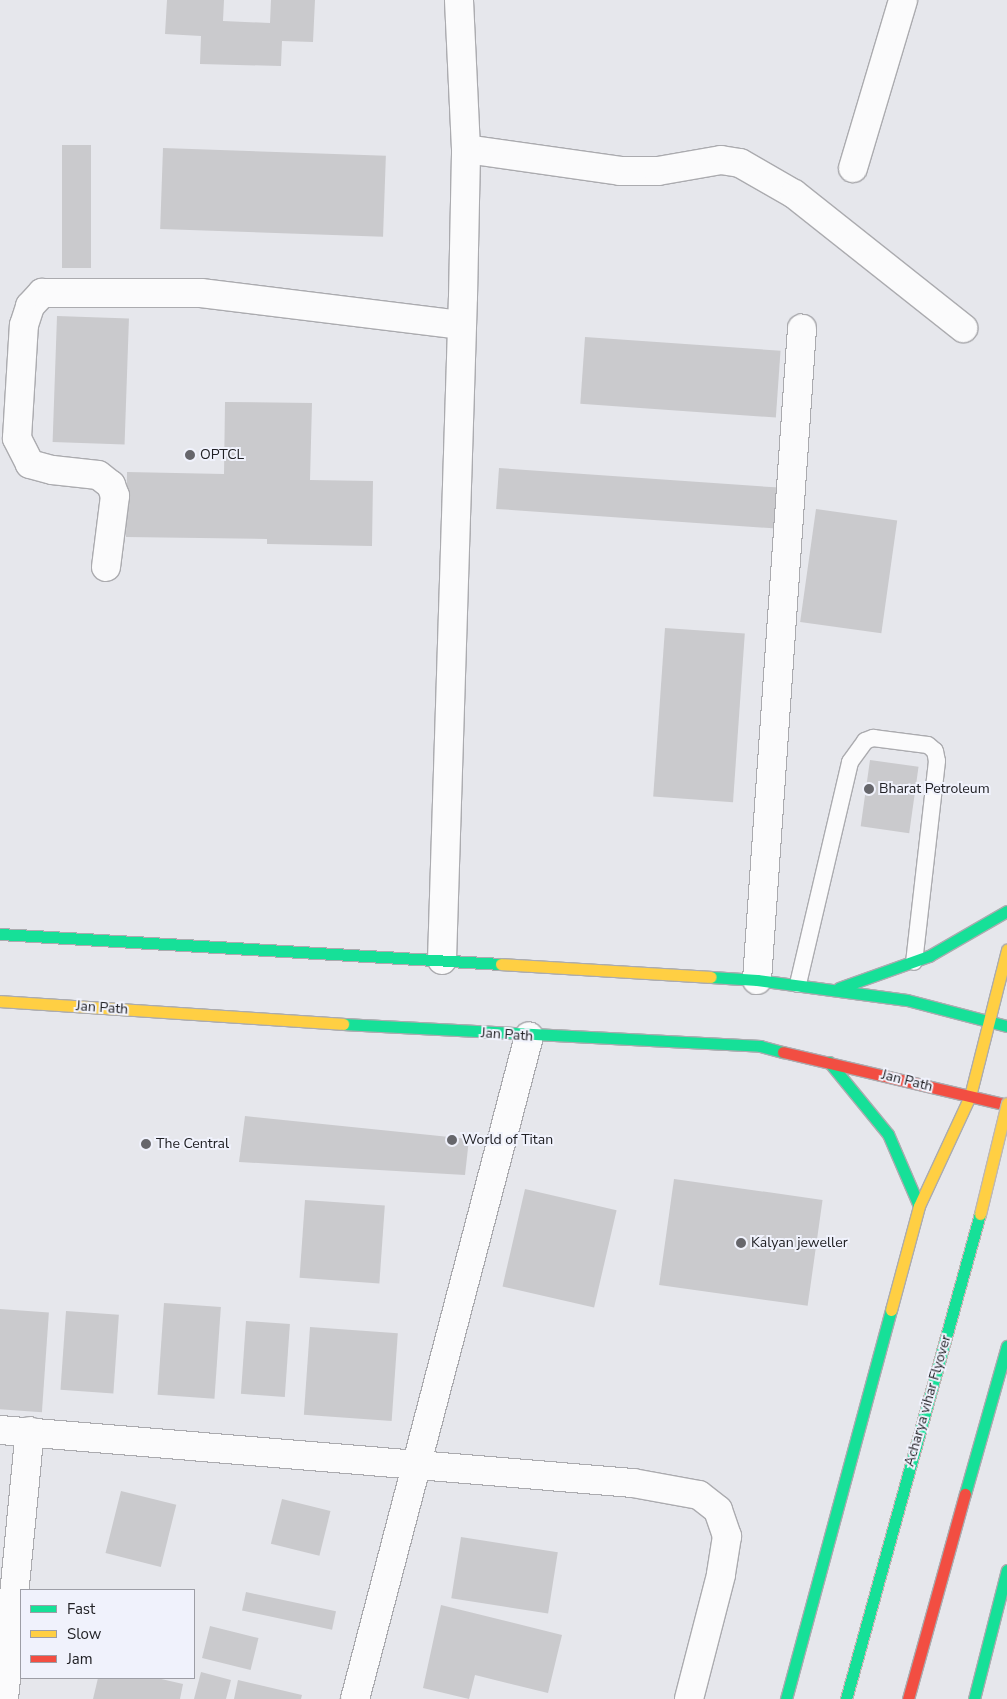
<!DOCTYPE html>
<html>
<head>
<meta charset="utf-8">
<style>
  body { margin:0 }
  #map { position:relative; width:1007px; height:1699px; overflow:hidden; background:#e6e7ec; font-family:"Nunito Sans",sans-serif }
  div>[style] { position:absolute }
  .building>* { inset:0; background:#cacacd; transform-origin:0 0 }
  .roads { filter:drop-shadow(1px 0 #ababaf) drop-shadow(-1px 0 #ababaf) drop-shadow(0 1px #ababaf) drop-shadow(0 -1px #ababaf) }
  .lane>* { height:16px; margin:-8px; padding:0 8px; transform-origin:8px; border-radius:8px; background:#fbfbfc }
  .street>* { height:28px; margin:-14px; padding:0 14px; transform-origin:14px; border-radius:14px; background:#fbfbfc }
  .fast>* { height:11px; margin:-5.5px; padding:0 5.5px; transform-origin:5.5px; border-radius:5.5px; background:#16e098 }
  .slow>* { height:11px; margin:-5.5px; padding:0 5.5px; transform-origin:5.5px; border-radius:5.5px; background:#ffcf43 }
  .jam>* { height:11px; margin:-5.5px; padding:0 5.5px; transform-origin:5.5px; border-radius:5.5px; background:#f24e42 }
  .bridges { filter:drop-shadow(1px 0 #bdb7b4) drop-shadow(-1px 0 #bdb7b4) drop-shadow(0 1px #bdb7b4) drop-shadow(0 -1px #bdb7b4) }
  .fast-bridge>* { height:11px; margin:-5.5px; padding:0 5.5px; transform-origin:5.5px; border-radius:5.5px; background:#16e098 }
  .slow-bridge>* { height:11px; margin:-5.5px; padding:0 5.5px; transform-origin:5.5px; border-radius:5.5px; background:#ffcf43 }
  .dots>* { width:14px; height:14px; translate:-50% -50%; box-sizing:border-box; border:2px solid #f0f2fc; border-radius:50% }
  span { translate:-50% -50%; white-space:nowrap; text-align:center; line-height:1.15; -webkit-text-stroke:4px #f0f2fc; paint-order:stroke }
  .poi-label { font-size:14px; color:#212125 }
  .left { translate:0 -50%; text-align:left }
  .street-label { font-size:14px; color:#212125 }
  .legend { position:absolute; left:20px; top:1589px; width:175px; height:90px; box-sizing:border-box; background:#f0f2fc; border:1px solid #9d9ea6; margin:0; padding:6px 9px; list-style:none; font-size:15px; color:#212125 }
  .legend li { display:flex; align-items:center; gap:10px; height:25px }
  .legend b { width:25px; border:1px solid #9d9ea6 }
</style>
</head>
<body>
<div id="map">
  <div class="building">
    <div style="clip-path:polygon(167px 0,224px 0,223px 21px,270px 23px,271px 0,315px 0,313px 42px,282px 41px,281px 66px,200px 64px,201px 36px,165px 34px)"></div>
    <div style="left:62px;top:145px;width:29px;height:123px"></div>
    <div style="left:163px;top:148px;width:223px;height:81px;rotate:2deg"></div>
    <div style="left:57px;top:316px;width:72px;height:126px;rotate:2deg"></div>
    <div style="left:585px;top:337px;width:196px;height:67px;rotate:4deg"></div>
    <div style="clip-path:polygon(225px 402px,312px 403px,310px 480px,373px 481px,372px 546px,267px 544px,267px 539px,126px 537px,127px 472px,224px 474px)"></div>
    <div style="left:499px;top:468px;width:281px;height:41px;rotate:4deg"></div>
    <div style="left:816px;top:509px;width:82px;height:114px;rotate:8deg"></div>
    <div style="left:665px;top:628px;width:80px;height:169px;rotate:4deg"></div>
    <div style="left:870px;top:760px;width:49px;height:67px;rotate:8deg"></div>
    <div style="clip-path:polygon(245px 1116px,469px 1139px,465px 1175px,239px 1162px)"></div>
    <div style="left:674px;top:1179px;width:150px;height:107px;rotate:8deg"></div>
    <div style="left:525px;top:1189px;width:94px;height:100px;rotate:13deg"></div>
    <div style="left:305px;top:1200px;width:80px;height:78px;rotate:4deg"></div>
    <div style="left:164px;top:1303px;width:57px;height:92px;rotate:4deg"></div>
    <div style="left:0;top:1309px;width:49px;height:100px;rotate:4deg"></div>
    <div style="left:66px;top:1311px;width:53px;height:79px;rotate:4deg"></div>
    <div style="left:246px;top:1321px;width:44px;height:73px;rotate:4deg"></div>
    <div style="left:310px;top:1327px;width:88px;height:88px;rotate:4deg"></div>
    <div style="left:121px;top:1491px;width:57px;height:64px;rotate:14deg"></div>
    <div style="left:282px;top:1499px;width:50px;height:46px;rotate:14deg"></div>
    <div style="left:461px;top:1537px;width:98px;height:62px;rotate:9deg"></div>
    <div style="left:246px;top:1592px;width:92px;height:19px;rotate:12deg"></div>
    <div style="clip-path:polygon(441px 1605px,562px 1635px,548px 1693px,475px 1675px,469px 1699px,423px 1688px)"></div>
    <div style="left:210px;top:1626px;width:50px;height:33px;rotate:14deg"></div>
    <div style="clip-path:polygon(201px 1672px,231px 1680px,226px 1699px,194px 1699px)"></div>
    <div style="clip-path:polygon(98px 1678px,157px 1678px,183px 1684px,180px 1699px,93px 1699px)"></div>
    <div style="clip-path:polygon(238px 1680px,302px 1695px,301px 1699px,234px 1699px)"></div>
  </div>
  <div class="roads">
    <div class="lane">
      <div style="left:798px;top:984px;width:228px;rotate:-76.8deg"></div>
      <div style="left:850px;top:762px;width:26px;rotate:-54deg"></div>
      <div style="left:865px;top:741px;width:9px;rotate:-21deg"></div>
      <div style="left:873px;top:738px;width:55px;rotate:7.3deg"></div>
      <div style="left:928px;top:745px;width:9px;rotate:41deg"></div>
      <div style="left:935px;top:751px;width:10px;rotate:79deg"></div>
      <div style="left:937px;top:761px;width:202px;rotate:96.5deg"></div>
    </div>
    <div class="street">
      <div style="left:466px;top:149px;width:156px;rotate:8.1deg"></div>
      <div style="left:620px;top:171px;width:38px"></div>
      <div style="left:658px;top:171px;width:64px;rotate:-9.9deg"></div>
      <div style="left:721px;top:160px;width:19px;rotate:9deg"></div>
      <div style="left:740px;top:163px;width:62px;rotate:29.9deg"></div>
      <div style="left:794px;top:194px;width:216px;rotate:38.4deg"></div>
      <div style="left:853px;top:168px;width:175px;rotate:-73.4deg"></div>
      <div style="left:106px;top:567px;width:72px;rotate:-82.8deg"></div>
      <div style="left:115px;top:496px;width:12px;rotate:-110deg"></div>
      <div style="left:111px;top:485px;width:16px;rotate:-142deg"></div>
      <div style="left:98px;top:475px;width:46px;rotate:-173.8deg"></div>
      <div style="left:52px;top:470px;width:23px;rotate:-165deg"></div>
      <div style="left:30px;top:464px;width:29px;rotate:-117deg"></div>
      <div style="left:17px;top:438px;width:113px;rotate:-86.5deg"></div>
      <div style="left:24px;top:325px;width:20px;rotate:-72deg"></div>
      <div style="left:30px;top:306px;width:18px;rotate:-47deg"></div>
      <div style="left:42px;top:293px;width:159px"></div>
      <div style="left:201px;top:293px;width:263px;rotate:7deg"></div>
      <div style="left:442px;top:960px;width:663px;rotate:-88.19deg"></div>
      <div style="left:463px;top:297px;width:148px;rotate:-88.8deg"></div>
      <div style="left:466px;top:149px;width:149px;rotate:-92.7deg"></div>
      <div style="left:757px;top:980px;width:653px;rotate:-86.05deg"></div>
      <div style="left:0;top:1430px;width:635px;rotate:4.79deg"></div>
      <div style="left:633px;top:1483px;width:67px;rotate:10.3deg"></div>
      <div style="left:699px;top:1495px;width:24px;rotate:38deg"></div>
      <div style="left:718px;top:1510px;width:28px;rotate:71deg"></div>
      <div style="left:727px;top:1536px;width:39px;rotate:99deg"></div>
      <div style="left:721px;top:1575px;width:128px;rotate:104.5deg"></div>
      <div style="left:4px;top:1699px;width:269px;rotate:-84.5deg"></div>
      <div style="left:355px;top:1699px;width:685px;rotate:-75.29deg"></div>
    </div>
    <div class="fast">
      <div style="left:0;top:934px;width:502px;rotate:3.43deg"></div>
      <div style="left:711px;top:977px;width:46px;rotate:3.7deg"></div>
      <div style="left:757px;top:980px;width:151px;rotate:7.6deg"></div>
      <div style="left:907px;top:1000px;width:103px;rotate:14.6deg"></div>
      <div style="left:839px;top:988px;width:96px;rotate:-19.6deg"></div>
      <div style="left:929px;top:956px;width:90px;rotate:-30deg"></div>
      <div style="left:343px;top:1024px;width:418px;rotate:3deg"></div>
      <div style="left:760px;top:1046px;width:24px;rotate:15deg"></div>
      <div style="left:829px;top:1062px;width:93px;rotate:50.7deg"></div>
      <div style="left:888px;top:1134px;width:78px;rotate:66.7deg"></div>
      <div style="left:965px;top:1494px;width:154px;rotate:-74.2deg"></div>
      <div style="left:786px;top:1699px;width:403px;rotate:-74.9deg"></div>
      <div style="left:974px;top:1699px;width:133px;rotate:-75.7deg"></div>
    </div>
    <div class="slow">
      <div style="left:501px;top:964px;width:210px;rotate:3.5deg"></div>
      <div style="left:0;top:1001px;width:344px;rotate:3.8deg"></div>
      <div style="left:891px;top:1310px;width:108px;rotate:-74.9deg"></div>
      <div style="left:919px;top:1206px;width:121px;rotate:-65.1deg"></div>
      <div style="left:970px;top:1096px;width:151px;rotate:-75.8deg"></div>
    </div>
    <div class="jam">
      <div style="left:783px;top:1052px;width:230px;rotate:13.3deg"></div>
      <div style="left:908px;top:1699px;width:213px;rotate:-74.5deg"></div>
    </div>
  </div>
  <div class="bridges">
    <div class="fast-bridge">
      <div style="left:846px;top:1699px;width:503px;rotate:-74.56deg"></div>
    </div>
    <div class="slow-bridge">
      <div style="left:980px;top:1214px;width:114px;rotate:-76.3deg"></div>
    </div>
  </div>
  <div class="dots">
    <div style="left:190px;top:455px;background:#66666b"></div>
    <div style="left:869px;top:789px;background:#66666b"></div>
    <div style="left:452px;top:1140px;background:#66666b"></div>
    <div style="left:146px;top:1144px;background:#66666b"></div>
    <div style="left:741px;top:1243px;background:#66666b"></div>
  </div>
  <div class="poi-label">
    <span class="left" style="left:200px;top:455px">OPTCL</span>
    <span class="left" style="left:879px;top:789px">Bharat Petroleum</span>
    <span class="left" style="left:462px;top:1140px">World of Titan</span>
    <span class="left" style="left:156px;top:1144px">The Central</span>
    <span class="left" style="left:751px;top:1243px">Kalyan jeweller</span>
  </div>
  <div class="street-label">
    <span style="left:102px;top:1008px;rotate:4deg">Jan Path</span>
    <span style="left:507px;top:1035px;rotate:4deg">Jan Path</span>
    <span style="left:907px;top:1081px;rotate:14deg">Jan Path</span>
    <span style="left:928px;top:1401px;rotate:-74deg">Acharya vihar Flyover</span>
  </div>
  <ul class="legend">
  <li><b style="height:6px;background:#16e098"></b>Fast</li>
  <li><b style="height:6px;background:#ffcf43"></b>Slow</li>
  <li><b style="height:6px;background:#f24e42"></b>Jam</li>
  </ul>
</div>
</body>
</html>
